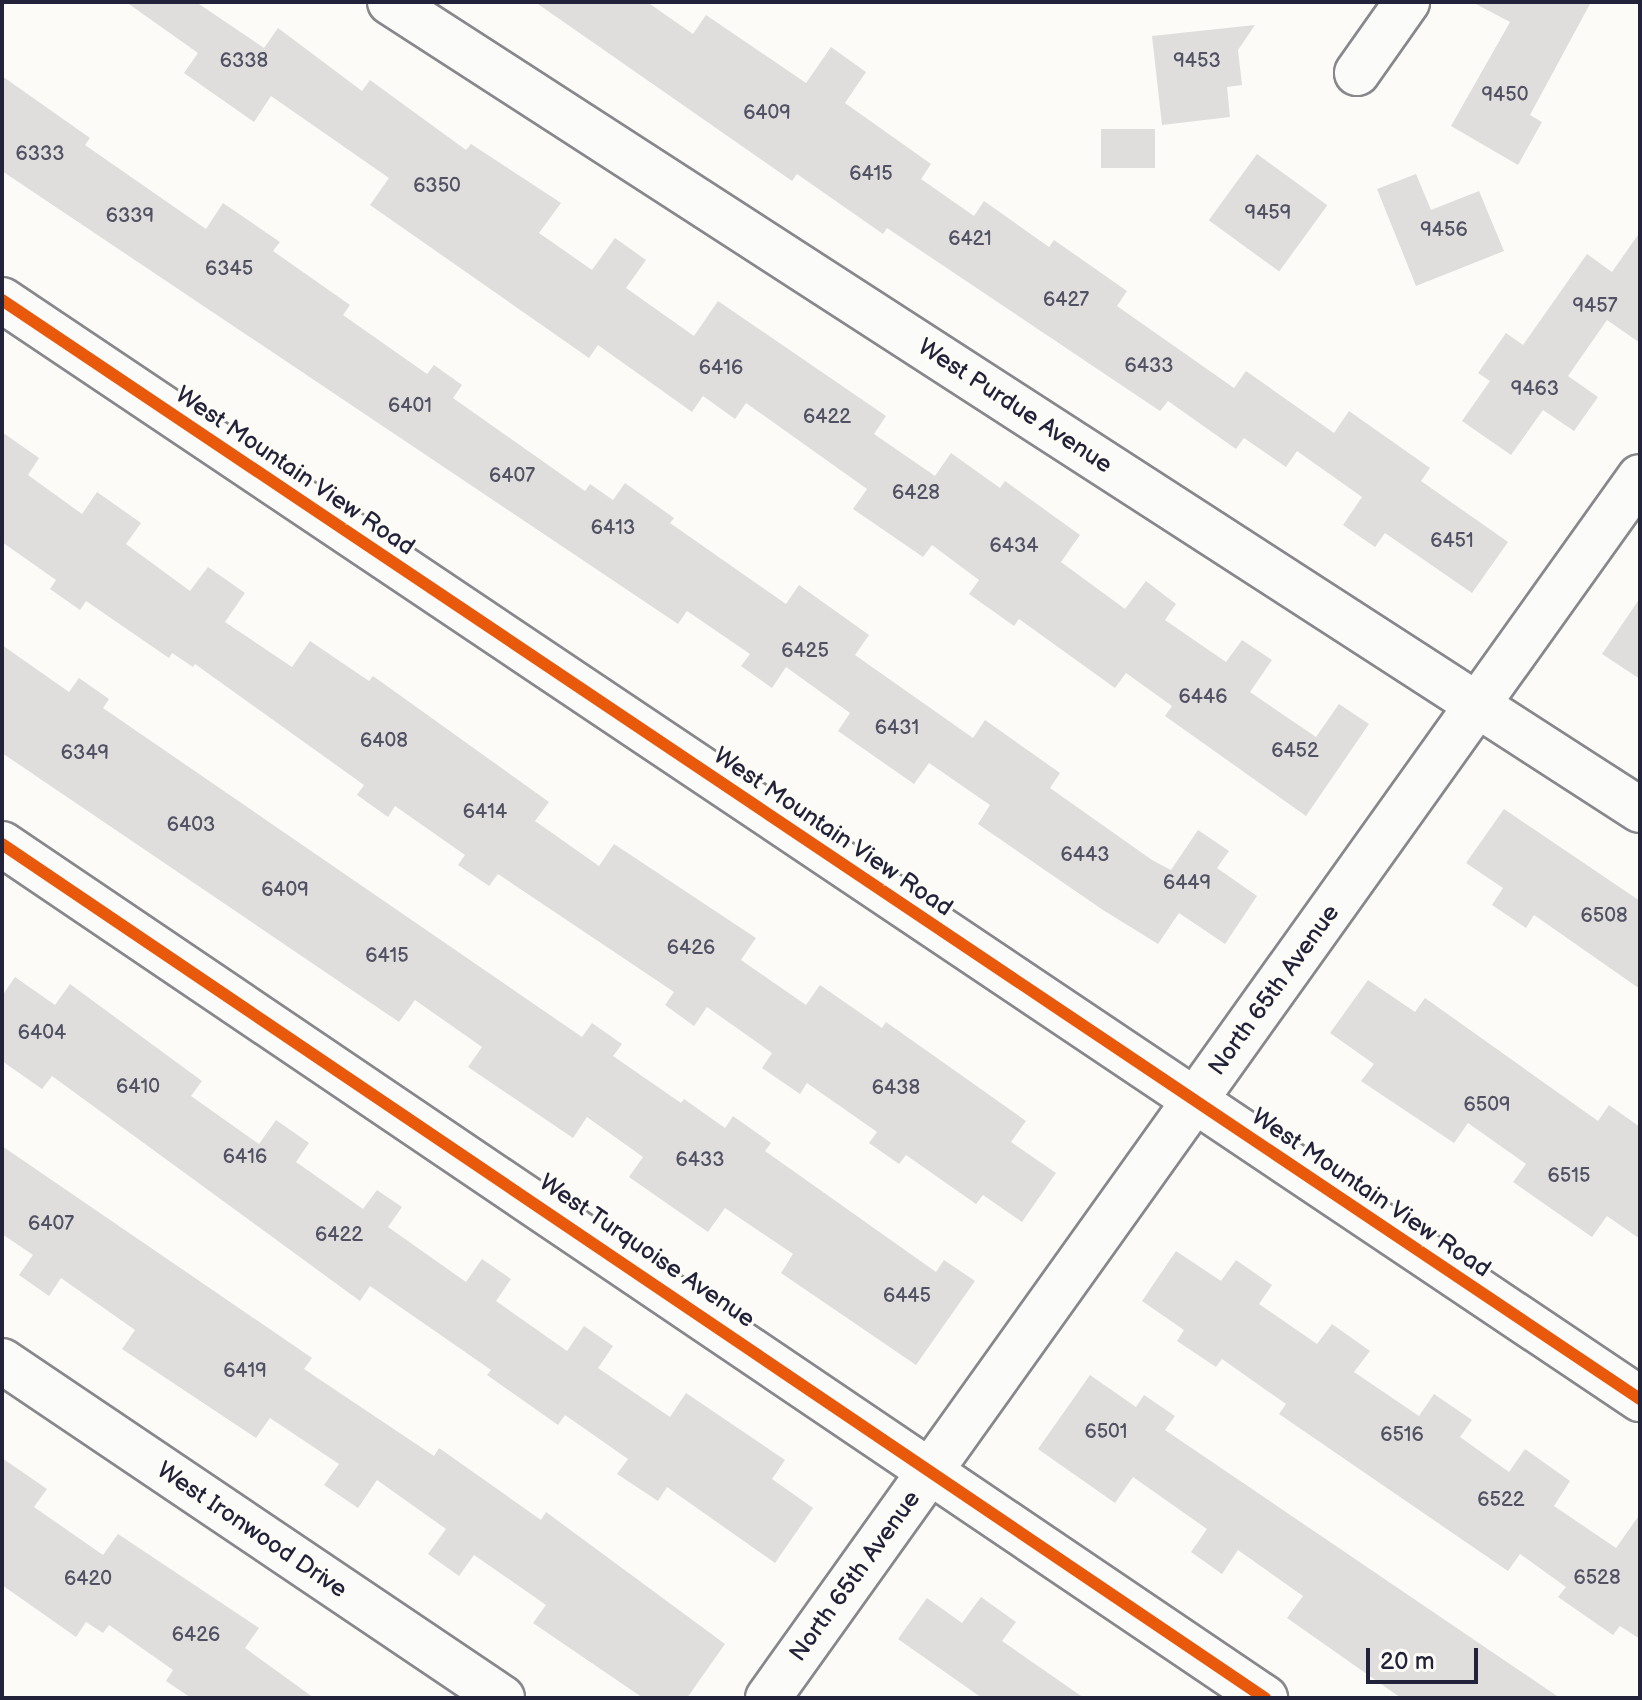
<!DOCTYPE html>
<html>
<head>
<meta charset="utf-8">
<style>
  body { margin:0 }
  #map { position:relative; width:1642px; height:1700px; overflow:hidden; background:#fcfbf8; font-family:"Balsamiq Sans",sans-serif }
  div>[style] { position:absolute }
  .building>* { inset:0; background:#dfdedd; transform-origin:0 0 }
  .roads { filter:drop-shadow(2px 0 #88888c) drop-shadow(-2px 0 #88888c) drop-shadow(0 2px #88888c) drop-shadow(0 -2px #88888c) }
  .minor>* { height:44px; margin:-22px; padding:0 22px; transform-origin:22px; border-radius:22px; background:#fbfbf9 }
  .cycleway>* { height:12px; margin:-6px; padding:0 6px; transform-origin:6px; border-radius:6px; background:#e8590c }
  span { translate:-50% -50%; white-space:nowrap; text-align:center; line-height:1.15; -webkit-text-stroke:7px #fdfcf7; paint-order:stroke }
  .number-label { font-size:20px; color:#515164 }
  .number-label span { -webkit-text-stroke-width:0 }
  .street-label { font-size:24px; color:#22223b }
  .frame { position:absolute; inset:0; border:4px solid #22223b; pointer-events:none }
  .scale { position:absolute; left:1366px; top:1648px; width:112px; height:36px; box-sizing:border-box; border:4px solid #22223b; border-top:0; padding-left:10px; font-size:24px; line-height:28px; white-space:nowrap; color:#22223b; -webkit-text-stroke:6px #fdfcf7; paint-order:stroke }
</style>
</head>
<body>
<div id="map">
  <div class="building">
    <div style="clip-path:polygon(126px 2px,196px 2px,264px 48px,278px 28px,362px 91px,370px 80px,466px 150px,471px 144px,561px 203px,539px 233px,592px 270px,615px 238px,646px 260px,626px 288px,694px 336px,718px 301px,886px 416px,874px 434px,935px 476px,951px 453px,1000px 488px,1005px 481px,1080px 535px,1061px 562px,1125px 609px,1146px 581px,1176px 604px,1165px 620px,1226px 662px,1242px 640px,1272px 660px,1250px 692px,1316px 737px,1339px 704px,1369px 724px,1306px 816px,1165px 716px,1172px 706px,1126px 673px,1115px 688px,1019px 619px,1014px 626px,969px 594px,979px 580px,932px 545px,923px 557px,853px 509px,867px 489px,746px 403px,735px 419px,703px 396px,692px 412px,598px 345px,589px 358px,370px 205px,389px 178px,271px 96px,254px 122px,184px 73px,198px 53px)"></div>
    <div style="clip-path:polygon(535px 2px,647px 2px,693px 34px,706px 15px,806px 83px,831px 47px,866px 72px,845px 103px,931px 164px,921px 179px,974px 216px,984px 201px,1049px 247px,1054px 240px,1127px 291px,1117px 306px,1234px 388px,1246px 371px,1334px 433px,1349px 411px,1430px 468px,1421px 481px,1508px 542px,1472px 593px,1385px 533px,1375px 547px,1343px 525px,1362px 497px,1297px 451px,1286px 467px,1244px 438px,1236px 449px,1168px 401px,1160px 411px,887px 228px,883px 234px,797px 174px,792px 181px)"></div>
    <div style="clip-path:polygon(1472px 2px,1591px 2px,1530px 115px,1542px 122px,1518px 165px,1451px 126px,1510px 22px)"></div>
    <div style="clip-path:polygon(1255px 25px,1238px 50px,1242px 85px,1227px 87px,1230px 117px,1162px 125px,1152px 36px)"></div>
    <div style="clip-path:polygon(2px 76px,90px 138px,85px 145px,206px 229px,223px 203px,280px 242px,273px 251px,350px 305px,343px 315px,427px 374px,434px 365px,462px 385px,453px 398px,585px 491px,590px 484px,613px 500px,625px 483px,674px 518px,670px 523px,786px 604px,799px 585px,869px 635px,855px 655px,973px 738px,985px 720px,1060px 773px,1050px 788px,1152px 860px,1171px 870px,1198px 830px,1229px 851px,1217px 868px,1257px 896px,1225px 944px,1179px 913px,1158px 944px,1103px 910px,978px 824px,990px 805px,929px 763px,914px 784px,838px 731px,850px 713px,786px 667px,772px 688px,741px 666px,750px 654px,687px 611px,678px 624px,2px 171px)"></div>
    <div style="left:1155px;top:129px;width:39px;height:54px;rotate:90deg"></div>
    <div style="left:1257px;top:154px;width:87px;height:82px;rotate:36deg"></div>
    <div style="clip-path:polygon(1416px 174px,1431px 210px,1479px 191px,1504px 251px,1416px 286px,1377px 189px)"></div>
    <div style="clip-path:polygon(1640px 232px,1640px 343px,1607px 320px,1568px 376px,1598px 397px,1574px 431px,1543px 410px,1511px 455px,1462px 421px,1490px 381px,1478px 373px,1506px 333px,1523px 345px,1587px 254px,1612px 272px)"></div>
    <div style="clip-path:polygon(2px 432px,39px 458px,28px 475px,82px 514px,97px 492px,141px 523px,126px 544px,190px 591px,208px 567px,245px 593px,225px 622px,292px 667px,310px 641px,369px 681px,373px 676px,549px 802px,535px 821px,599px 866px,614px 844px,756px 938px,741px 960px,806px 1005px,820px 985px,882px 1028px,886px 1022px,1026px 1121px,1011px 1142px,1056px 1173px,1022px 1222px,983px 1195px,976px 1204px,906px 1155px,899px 1164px,869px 1143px,877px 1132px,807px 1083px,800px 1094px,762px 1068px,772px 1053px,707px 1007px,694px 1026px,665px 1005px,674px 992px,498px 874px,489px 886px,458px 865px,465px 855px,395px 806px,388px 817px,357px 795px,364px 785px,195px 664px,193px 667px,172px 653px,169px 658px,86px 601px,80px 610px,50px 589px,56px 580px,2px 542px)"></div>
    <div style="clip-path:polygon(1640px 598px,1640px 679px,1602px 654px)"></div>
    <div style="clip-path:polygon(2px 645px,69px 692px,79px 678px,109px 699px,103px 708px,582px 1037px,592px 1023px,622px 1044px,613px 1056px,681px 1103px,684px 1099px,725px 1128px,733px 1116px,771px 1143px,765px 1151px,936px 1272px,944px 1260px,975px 1281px,916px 1365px,781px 1273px,793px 1254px,725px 1208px,708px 1232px,629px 1177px,643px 1157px,587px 1117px,573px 1138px,468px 1067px,482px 1047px,415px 1000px,399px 1022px,2px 753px)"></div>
    <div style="clip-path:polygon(1504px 809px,1640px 901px,1640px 989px,1534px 915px,1526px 928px,1492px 905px,1503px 888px,1466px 863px)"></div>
    <div style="clip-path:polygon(15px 977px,55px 1005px,70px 984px,202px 1081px,191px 1096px,259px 1144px,276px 1120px,309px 1143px,296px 1162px,363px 1209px,377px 1190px,402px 1207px,388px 1227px,466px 1282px,482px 1259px,511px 1279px,496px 1301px,567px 1351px,584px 1326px,613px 1346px,598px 1368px,670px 1417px,686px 1393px,785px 1460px,772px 1479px,813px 1508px,775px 1563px,667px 1487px,658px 1501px,617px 1474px,628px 1459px,565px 1415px,558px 1425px,487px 1375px,491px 1370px,370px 1286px,360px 1301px,52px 1076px,42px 1089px,2px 1061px,2px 996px)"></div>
    <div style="clip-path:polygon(1368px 980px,1415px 1012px,1425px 998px,1598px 1121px,1609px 1105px,1640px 1127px,1640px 1239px,1607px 1216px,1592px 1237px,1513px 1182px,1526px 1164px,1468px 1123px,1454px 1143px,1361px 1081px,1374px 1064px,1330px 1033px)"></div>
    <div style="clip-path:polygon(2px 1146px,312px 1358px,304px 1369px,434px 1456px,439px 1448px,541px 1520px,546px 1512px,725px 1644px,687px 1698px,643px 1698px,533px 1623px,546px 1605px,474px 1555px,459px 1576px,428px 1554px,446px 1529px,377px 1480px,358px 1508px,324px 1485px,339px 1464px,270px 1418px,256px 1438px,122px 1349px,135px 1330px,61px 1278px,49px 1296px,19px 1275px,33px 1255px,2px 1234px)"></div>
    <div style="clip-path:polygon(1176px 1251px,1221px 1281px,1236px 1260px,1272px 1285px,1259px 1304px,1317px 1344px,1332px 1324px,1370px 1351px,1354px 1372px,1419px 1416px,1434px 1394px,1472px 1420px,1460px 1437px,1509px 1472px,1525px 1449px,1570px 1481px,1554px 1506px,1616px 1548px,1640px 1514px,1640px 1639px,1620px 1626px,1613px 1635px,1558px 1597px,1566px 1587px,1520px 1554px,1508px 1571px,1279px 1414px,1286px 1404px,1222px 1359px,1216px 1367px,1177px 1341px,1184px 1330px,1142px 1301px)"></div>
    <div style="clip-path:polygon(1090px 1375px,1136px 1407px,1144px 1395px,1175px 1416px,1165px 1430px,1560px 1698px,1401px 1698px,1287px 1618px,1303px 1596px,1238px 1550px,1222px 1574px,1191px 1552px,1207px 1529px,1133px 1477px,1115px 1503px,1038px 1449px)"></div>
    <div style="clip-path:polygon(2px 1458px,47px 1489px,34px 1507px,103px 1555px,118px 1534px,259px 1628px,245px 1648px,314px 1698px,191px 1698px,166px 1681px,173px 1670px,109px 1625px,103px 1633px,86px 1622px,76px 1637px,2px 1585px)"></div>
    <div style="clip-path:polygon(981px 1597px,1016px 1622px,1002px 1641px,1084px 1698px,982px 1698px,898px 1639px,927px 1598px,962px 1623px)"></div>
  </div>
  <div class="roads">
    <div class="minor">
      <div style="left:390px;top:2px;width:1488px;rotate:32.88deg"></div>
      <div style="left:1357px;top:73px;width:87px;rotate:-54.8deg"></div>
      <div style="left:2px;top:300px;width:1973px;rotate:33.86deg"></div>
      <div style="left:2px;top:844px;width:1525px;rotate:34.07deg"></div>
      <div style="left:2px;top:1361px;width:603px;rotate:33.98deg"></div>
      <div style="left:768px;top:1698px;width:1500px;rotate:-54.47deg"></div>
    </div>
  </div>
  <div class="cycleway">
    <div style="left:2px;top:300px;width:1973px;rotate:33.86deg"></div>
    <div style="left:2px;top:844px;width:1525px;rotate:34.07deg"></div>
  </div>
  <div class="number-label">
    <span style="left:244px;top:61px">6338</span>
    <span style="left:1197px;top:61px">9453</span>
    <span style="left:1505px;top:95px">9450</span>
    <span style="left:767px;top:113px">6409</span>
    <span style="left:40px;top:154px">6333</span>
    <span style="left:871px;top:174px">6415</span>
    <span style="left:437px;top:186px">6350</span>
    <span style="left:1268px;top:213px">9459</span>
    <span style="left:130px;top:216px">6339</span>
    <span style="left:1444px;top:230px">9456</span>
    <span style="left:970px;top:239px">6421</span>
    <span style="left:229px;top:269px">6345</span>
    <span style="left:1066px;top:300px">6427</span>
    <span style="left:1595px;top:306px">9457</span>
    <span style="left:1149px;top:366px">6433</span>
    <span style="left:721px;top:368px">6416</span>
    <span style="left:1535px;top:389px">9463</span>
    <span style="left:410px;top:406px">6401</span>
    <span style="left:827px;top:417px">6422</span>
    <span style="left:512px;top:476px">6407</span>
    <span style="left:916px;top:493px">6428</span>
    <span style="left:613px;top:528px">6413</span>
    <span style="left:1452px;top:541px">6451</span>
    <span style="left:1014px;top:546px">6434</span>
    <span style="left:805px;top:651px">6425</span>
    <span style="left:1203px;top:697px">6446</span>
    <span style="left:897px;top:728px">6431</span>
    <span style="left:384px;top:741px">6408</span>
    <span style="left:1295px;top:751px">6452</span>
    <span style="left:85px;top:753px">6349</span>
    <span style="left:485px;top:812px">6414</span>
    <span style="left:191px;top:825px">6403</span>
    <span style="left:1085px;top:855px">6443</span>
    <span style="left:1187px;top:883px">6449</span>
    <span style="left:285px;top:890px">6409</span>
    <span style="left:1604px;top:916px">6508</span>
    <span style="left:691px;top:948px">6426</span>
    <span style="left:387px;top:956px">6415</span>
    <span style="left:42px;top:1033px">6404</span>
    <span style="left:138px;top:1087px">6410</span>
    <span style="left:896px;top:1088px">6438</span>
    <span style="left:1487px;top:1105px">6509</span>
    <span style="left:245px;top:1157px">6416</span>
    <span style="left:700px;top:1160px">6433</span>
    <span style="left:1569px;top:1176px">6515</span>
    <span style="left:51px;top:1224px">6407</span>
    <span style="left:339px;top:1235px">6422</span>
    <span style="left:907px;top:1296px">6445</span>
    <span style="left:245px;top:1371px">6419</span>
    <span style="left:1106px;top:1432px">6501</span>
    <span style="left:1402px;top:1435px">6516</span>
    <span style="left:1501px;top:1500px">6522</span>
    <span style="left:1597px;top:1578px">6528</span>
    <span style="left:88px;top:1579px">6420</span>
    <span style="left:196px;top:1635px">6426</span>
  </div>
  <div class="street-label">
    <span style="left:1015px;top:406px;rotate:33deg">West Purdue Avenue</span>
    <span style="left:295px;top:471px;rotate:34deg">West Mountain View Road</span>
    <span style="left:833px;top:832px;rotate:34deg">West Mountain View Road</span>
    <span style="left:1274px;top:990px;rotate:-54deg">North 65th Avenue</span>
    <span style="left:1371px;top:1193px;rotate:34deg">West Mountain View Road</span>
    <span style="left:647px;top:1251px;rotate:34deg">West Turquoise Avenue</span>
    <span style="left:252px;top:1530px;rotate:34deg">West Ironwood Drive</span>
    <span style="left:855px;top:1576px;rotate:-54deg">North 65th Avenue</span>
  </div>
  <div class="frame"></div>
  <div class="scale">20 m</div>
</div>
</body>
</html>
